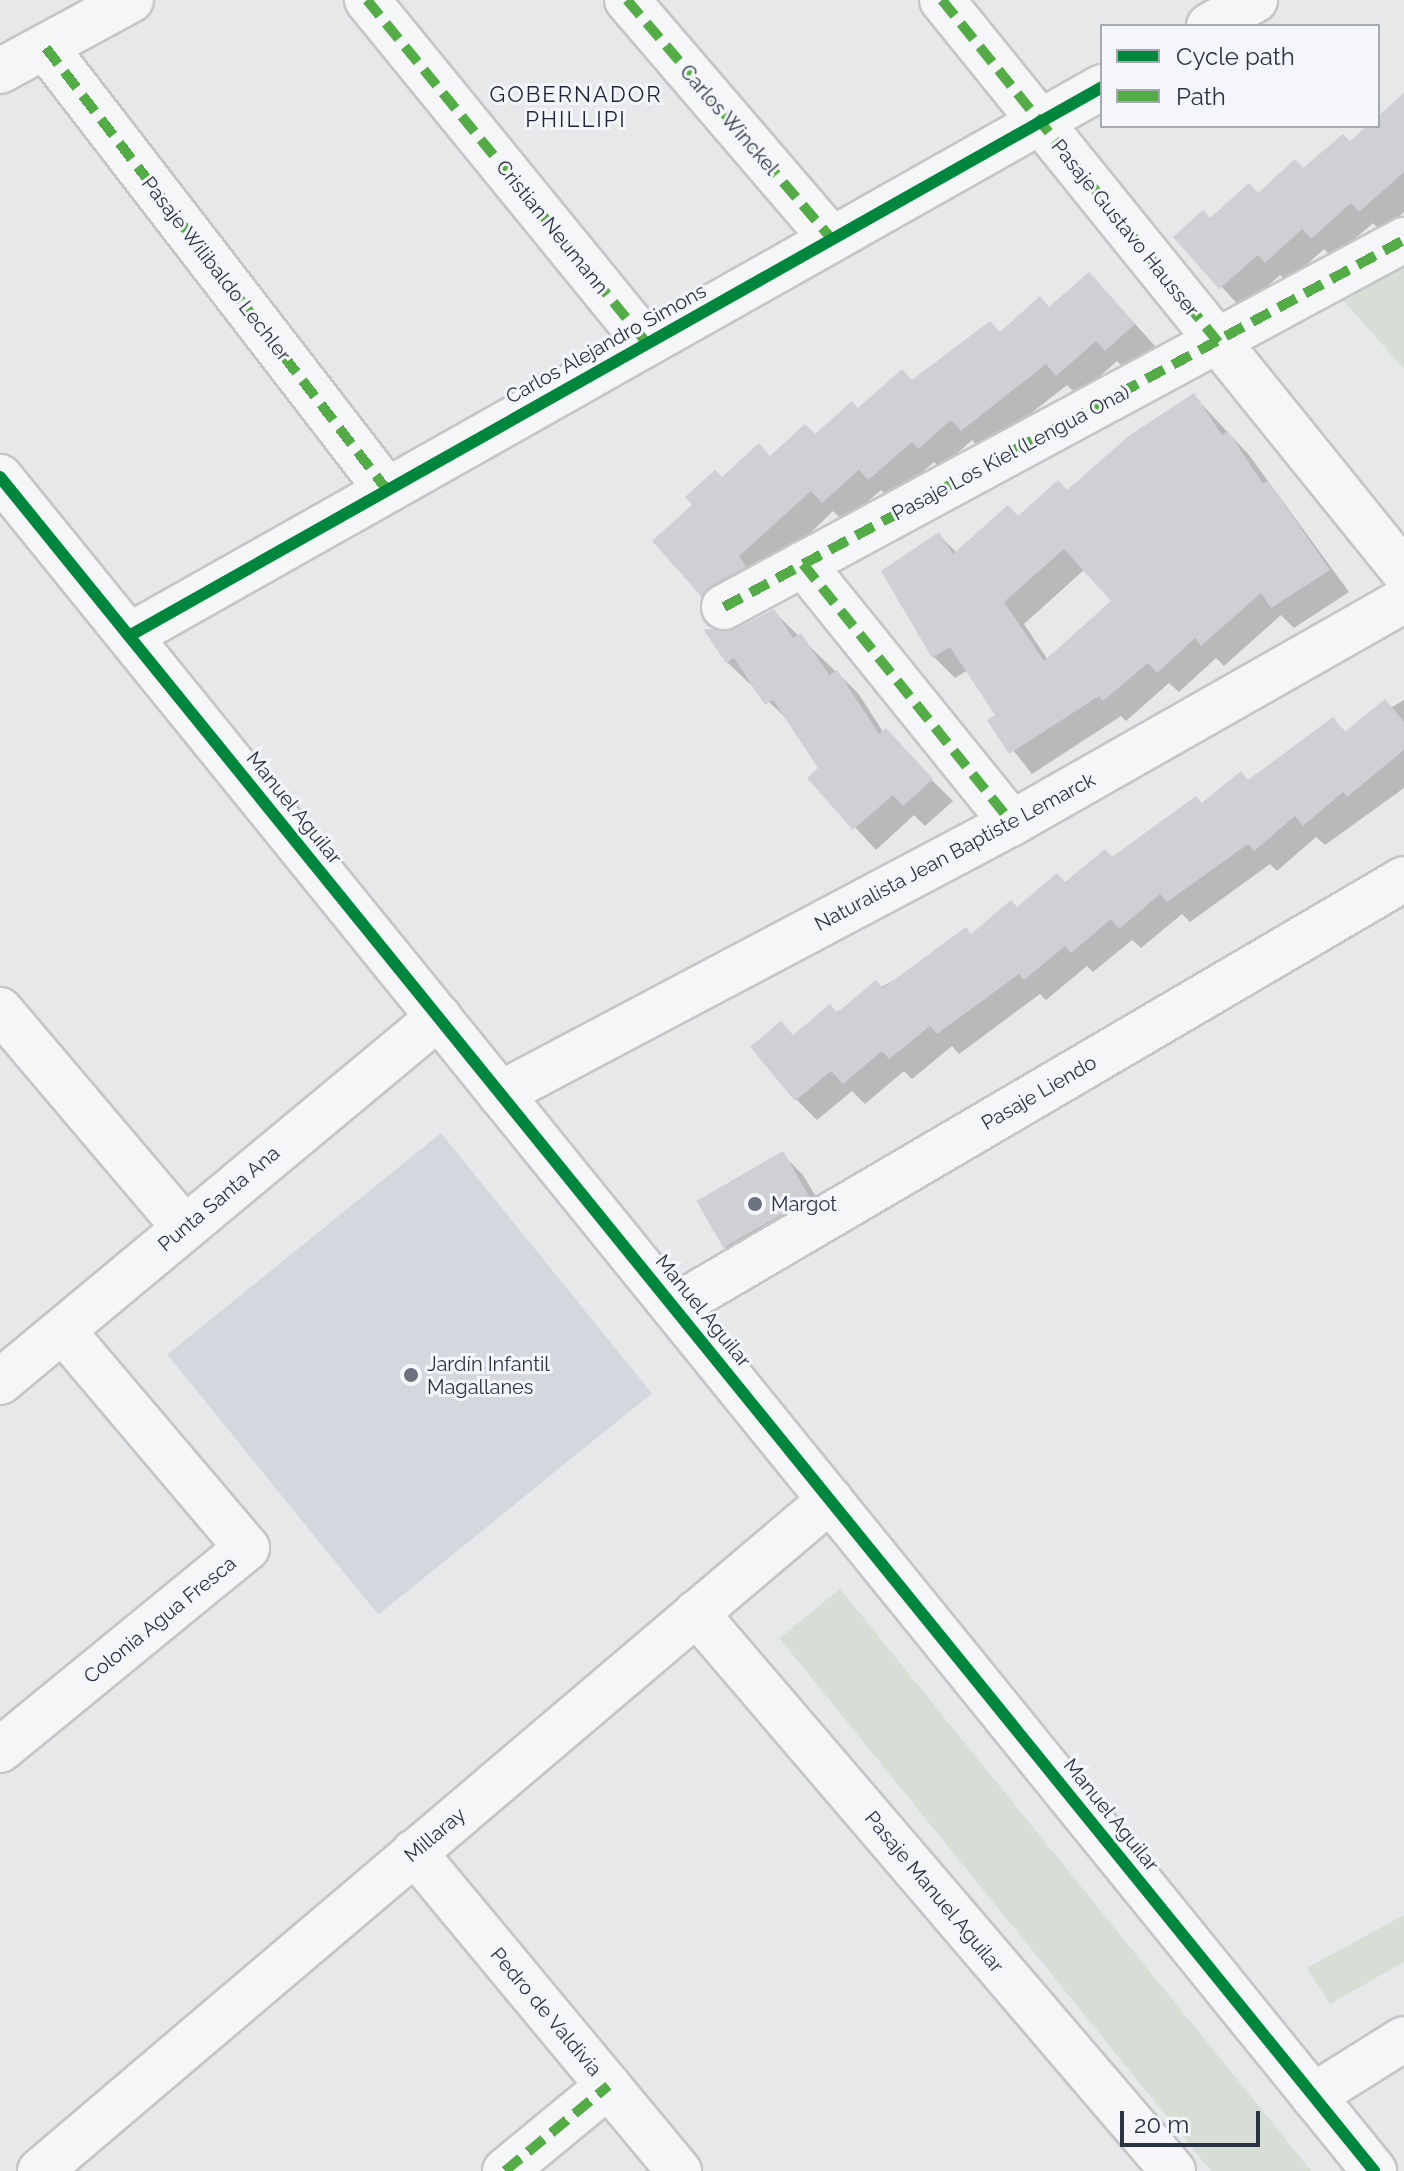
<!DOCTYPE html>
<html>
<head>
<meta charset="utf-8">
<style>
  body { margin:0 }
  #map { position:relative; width:1404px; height:2171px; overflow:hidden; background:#e6e8ea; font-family:Raleway,sans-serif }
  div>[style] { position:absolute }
  .built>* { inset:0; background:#d4d7dd; transform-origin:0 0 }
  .green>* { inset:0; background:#d6ded6; transform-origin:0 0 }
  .shadow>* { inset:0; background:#0003 }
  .building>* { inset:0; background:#ced0d3; transform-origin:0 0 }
  .roads { filter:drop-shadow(2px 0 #c4c6c8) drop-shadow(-2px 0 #c4c6c8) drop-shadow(0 2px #c4c6c8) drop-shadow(0 -2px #c4c6c8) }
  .minor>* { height:44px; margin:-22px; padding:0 22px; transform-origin:22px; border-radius:22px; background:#f5f6f7 }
  .quiet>* { height:10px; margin-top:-5px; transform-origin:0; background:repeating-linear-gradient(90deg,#54ac47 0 20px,transparent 0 30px) }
  .cycleway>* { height:12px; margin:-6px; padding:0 6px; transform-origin:6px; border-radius:6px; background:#00873e }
  .dots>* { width:22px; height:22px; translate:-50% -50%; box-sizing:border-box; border:4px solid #f4f6f9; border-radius:50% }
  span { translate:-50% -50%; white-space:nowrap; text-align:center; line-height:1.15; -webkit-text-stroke:6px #f4f6f9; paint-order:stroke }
  .street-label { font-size:20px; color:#2b3445 }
  .poi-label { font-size:20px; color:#2b3445 }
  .left { translate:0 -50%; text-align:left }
  .neighbourhood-label { font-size:22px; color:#1d2536; letter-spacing:2px }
  .legend { position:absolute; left:1100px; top:24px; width:280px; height:104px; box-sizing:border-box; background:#f4f6f9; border:2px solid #a4a8b1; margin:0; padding:10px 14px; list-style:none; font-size:24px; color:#2b3445 }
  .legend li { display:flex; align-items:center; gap:16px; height:40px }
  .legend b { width:40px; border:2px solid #a4a8b1 }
  .scale { position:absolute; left:1120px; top:2111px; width:140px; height:36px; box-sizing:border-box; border:4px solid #2b3445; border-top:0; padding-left:10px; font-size:24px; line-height:28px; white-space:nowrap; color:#2b3445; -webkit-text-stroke:6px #f4f6f9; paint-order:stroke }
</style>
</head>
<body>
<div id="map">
  <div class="built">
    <div style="left:441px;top:1133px;width:335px;height:352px;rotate:51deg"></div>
  </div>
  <div class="green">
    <div style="clip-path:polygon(1404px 265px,1404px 369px,1341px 298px)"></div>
    <div style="left:840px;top:1589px;width:750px;height:78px;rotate:51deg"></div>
    <div style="clip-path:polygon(1404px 1915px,1404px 1962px,1330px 2004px,1307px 1968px)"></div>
  </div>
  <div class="shadow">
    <div style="clip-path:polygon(1404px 112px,1404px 212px,1382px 232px,1373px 223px,1333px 258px,1324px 249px,1288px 282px,1280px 275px,1242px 309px,1176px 237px,1350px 144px,1370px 126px,1378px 126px,1378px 119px)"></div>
    <div style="clip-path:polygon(1110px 296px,1155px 346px,1127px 371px,1117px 361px,1078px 396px,1067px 385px,983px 451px,972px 440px,941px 468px,934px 462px,891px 500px,881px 490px,844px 522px,833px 511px,724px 616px,655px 541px,722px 479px,815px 437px,1050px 309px)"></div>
    <div style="clip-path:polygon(evenodd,1194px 396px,1249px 455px,1349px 592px,1294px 628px,1281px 615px,1224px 666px,1216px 658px,1179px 692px,1169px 683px,1126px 721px,1121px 716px,1032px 774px,990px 721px,998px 715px,968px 670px,955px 678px,934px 657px,883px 571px,939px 535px,957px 553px,1067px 492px,1194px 396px,1085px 569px,1113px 602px,1048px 660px,1024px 624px,1085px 569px)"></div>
    <div style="clip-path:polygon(773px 611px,858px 693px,884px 733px,953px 801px,925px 826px,914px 815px,876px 850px,810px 778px,821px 768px,791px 723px,727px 662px,736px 631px)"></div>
    <div style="clip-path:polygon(1404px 700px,1404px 788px,1325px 845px,1316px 837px,1277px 871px,1270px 864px,1190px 922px,1182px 914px,1141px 948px,1132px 940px,1093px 972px,1087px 966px,1046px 1000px,1040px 994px,959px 1054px,952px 1046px,912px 1079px,904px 1071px,865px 1104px,852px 1091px,817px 1120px,796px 1099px,794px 1036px,1248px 782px,1333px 720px,1347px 733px)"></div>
    <div style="clip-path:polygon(782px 1154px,803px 1175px,830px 1220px,746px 1269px,725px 1248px)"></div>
  </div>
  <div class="building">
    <div style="clip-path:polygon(1404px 93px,1404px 172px,1359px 212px,1351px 203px,1311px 239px,1302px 229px,1265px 263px,1258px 255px,1219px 289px,1173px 237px,1203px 210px,1210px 218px,1249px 183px,1258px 193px,1295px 159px,1303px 168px,1343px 134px,1350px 141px,1367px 126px,1378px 126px,1378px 116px)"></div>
    <div style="clip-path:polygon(1089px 272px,1135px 324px,1105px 351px,1096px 341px,1056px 376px,1046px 364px,961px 431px,951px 420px,918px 449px,912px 442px,868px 480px,859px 470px,822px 503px,811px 491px,739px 556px,746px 567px,712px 585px,702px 597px,652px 541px,692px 505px,685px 497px,715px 470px,722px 477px,759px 443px,770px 456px,805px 424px,815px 434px,852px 401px,858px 408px,902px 369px,912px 380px,990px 321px,1000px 332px,1040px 296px,1049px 307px)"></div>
    <div style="clip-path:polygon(evenodd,1194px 393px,1222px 435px,1228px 431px,1263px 484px,1268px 481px,1330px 570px,1271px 608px,1261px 593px,1201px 646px,1195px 638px,1157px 673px,1148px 663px,1103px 701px,1099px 696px,1009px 754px,987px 720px,995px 715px,950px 647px,932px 658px,881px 571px,939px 532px,953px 554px,1008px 505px,1018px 516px,1058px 480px,1067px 490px,1130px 435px,1194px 393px,1064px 549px,1111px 601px,1044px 661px,1004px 602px,1064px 549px)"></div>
    <div style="clip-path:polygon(774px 609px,793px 638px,801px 633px,829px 675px,837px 670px,879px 734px,886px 728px,933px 779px,903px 806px,893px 795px,853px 830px,807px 778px,818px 768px,773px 700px,765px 705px,734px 658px,726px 663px,703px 629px,735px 629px)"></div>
    <div style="clip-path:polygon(1385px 699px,1404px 722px,1404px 750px,1347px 797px,1343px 792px,1303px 826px,1295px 816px,1254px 851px,1248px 844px,1167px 902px,1160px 894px,1119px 929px,1111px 919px,1071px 953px,1065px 946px,1024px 980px,1019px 974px,937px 1034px,930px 1026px,889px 1059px,882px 1051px,843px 1084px,831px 1071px,795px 1101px,750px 1047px,781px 1021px,793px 1035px,830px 1004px,837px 1013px,876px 980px,883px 988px,966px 927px,971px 934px,1011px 900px,1017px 907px,1057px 873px,1065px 882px,1105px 849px,1112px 857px,1196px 796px,1202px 803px,1241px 771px,1248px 780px,1333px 717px,1345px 732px)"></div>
    <div style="left:783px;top:1151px;width:54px;height:100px;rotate:60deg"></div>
  </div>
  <div class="roads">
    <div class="minor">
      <div style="left:367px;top:0;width:443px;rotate:50.8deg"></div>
      <div style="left:627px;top:0;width:315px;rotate:49.4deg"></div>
      <div style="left:942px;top:0;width:735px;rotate:51.07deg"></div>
      <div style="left:1209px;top:26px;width:53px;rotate:-29.5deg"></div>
      <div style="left:46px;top:48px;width:558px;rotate:52.35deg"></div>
      <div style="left:0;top:71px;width:149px;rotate:-28.5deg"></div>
      <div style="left:0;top:477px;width:2181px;rotate:50.95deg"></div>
      <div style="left:803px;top:564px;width:333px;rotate:51.1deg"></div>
      <div style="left:724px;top:607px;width:773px;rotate:-28.36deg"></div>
      <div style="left:129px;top:636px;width:1117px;rotate:-29.43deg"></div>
      <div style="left:0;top:1010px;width:285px;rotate:49.7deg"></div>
      <div style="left:500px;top:1094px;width:579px;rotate:-27.89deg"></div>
      <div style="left:1012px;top:823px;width:451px;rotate:-29.6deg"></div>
      <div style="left:674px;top:1307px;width:846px;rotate:-30.38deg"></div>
      <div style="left:0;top:1382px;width:571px;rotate:-39.74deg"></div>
      <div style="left:696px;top:1613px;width:734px;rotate:49.47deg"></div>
      <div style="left:0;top:1750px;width:319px;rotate:-39.3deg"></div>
      <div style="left:247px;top:1548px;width:285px;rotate:-130.3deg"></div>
      <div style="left:414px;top:1852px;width:415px;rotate:50.3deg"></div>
      <div style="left:1313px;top:2096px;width:107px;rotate:-32.1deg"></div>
      <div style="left:40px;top:2171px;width:1037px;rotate:-40.34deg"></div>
      <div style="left:505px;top:2171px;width:134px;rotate:-39.5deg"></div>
    </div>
  </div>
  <div class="quiet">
    <div style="left:367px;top:0;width:443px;rotate:50.8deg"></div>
    <div style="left:627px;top:0;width:315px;rotate:49.4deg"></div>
    <div style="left:942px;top:0;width:441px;rotate:51.1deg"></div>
    <div style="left:46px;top:48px;width:558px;rotate:52.35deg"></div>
    <div style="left:803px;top:564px;width:333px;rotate:51.1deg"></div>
    <div style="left:724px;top:607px;width:773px;rotate:-28.36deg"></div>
    <div style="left:505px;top:2171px;width:134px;rotate:-39.5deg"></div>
  </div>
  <div class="cycleway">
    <div style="left:0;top:477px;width:2181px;rotate:50.95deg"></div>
    <div style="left:129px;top:636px;width:1117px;rotate:-29.43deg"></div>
  </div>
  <div class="dots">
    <div style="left:755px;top:1204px;background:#6c737f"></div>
    <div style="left:411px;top:1375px;background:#6c737f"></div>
  </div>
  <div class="street-label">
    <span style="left:729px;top:120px;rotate:49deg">Carlos Winckel</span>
    <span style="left:552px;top:227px;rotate:51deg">Cristian Neumann</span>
    <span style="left:1125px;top:228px;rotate:51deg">Pasaje Gustavo Hausser</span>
    <span style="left:216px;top:269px;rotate:52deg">Pasaje Wilibaldo Lechler</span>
    <span style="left:606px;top:344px;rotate:-29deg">Carlos Alejandro Simons</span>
    <span style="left:1011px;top:453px;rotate:-28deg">Pasaje Los Kiel (Lengua Ona)</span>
    <span style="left:294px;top:808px;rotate:51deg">Manuel Aguilar</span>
    <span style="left:955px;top:852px;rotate:-28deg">Naturalista Jean Baptiste Lemarck</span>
    <span style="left:1039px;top:1093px;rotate:-30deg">Pasaje Liendo</span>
    <span style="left:219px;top:1199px;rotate:-40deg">Punta Santa Ana</span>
    <span style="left:703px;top:1311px;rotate:51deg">Manuel Aguilar</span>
    <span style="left:160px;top:1620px;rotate:-39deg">Colonia Agua Fresca</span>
    <span style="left:1111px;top:1815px;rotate:51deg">Manuel Aguilar</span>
    <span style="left:435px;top:1835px;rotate:-40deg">Millaray</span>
    <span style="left:934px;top:1892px;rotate:50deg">Pasaje Manuel Aguilar</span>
    <span style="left:546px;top:2012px;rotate:50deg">Pedro de Valdivia</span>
  </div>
  <div class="poi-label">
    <span class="left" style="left:771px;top:1204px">Margot</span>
    <span class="left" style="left:427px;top:1376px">Jardín Infantil<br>Magallanes</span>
  </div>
  <div class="neighbourhood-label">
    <span style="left:576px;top:107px">GOBERNADOR<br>PHILLIPI</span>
  </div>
  <ul class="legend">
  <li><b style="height:10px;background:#00873e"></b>Cycle path</li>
  <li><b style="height:10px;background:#54ac47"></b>Path</li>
  </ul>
  <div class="scale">20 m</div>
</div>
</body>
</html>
